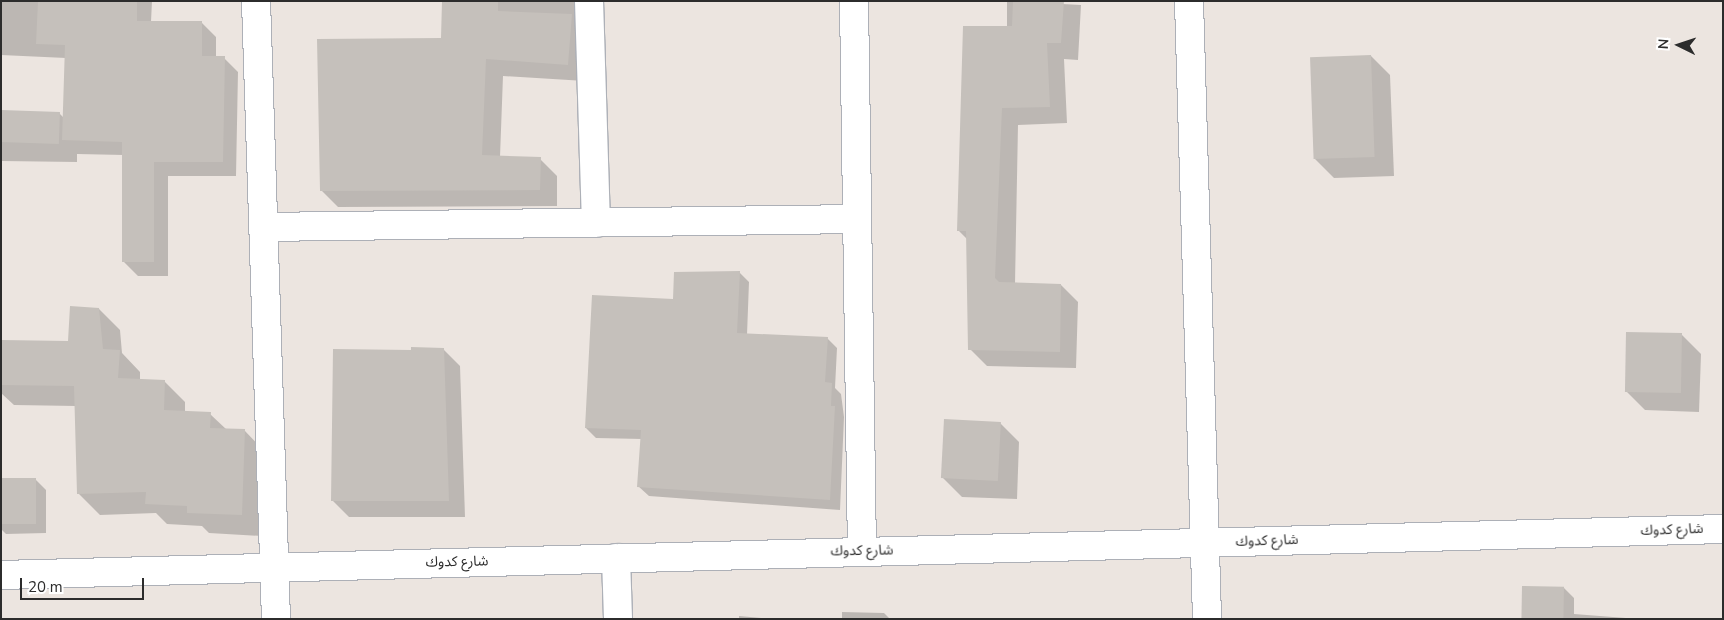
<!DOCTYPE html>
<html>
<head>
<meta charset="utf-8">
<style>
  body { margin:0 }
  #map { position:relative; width:1724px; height:620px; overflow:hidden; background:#ece5e0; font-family:"Nunito Sans","Noto Sans Arabic",sans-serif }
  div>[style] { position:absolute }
  .shadow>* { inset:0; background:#0003 }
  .building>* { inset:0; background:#c5c0bb; transform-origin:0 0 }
  .roads { filter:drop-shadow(1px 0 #adb0b7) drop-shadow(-1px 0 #adb0b7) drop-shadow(0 1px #adb0b7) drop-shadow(0 -1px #adb0b7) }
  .street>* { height:28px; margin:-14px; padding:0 14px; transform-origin:14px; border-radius:14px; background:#fff }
  .secondary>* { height:28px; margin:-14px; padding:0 14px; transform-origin:14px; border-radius:14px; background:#fff }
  span { translate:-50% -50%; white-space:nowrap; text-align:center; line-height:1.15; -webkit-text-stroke:4px #fff; paint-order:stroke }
  .street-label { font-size:14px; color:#2c2c2c }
  .frame { position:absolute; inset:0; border:2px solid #2c2c2c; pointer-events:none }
  .north { position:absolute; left:1654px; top:20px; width:50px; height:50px; -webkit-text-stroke:4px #fff; paint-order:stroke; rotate:274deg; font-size:14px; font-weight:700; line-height:20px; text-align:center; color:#2c2c2c }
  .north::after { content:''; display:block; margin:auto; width:18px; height:22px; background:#2c2c2c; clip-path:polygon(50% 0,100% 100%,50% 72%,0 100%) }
  .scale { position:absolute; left:20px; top:578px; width:124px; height:22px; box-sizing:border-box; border:2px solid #2c2c2c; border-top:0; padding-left:6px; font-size:15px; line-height:18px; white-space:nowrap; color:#2c2c2c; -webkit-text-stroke:4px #fff; paint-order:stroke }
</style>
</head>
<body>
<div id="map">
  <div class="shadow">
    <div style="clip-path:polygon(1px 1px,152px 1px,151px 22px,202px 23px,216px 37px,216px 57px,224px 58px,238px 72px,236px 176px,168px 176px,168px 276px,138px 276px,124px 262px,124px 155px,77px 154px,77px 162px,1px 161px,1px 112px,59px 113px,64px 118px,66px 58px,1px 55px)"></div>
    <div style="clip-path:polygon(527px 1px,586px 1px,585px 81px,503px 76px,500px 157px,540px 159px,557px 176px,557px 206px,338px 207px,321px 190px,442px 40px,443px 4px)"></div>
    <div style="clip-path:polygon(1007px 1px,1081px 5px,1078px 60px,1064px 59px,1067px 123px,1018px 125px,1015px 284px,1061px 285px,1078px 302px,1076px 368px,987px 366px,970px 349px,968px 240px,959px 231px,1007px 27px)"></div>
    <div style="clip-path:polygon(1371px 56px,1390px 75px,1394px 176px,1334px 178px,1315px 159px)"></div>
    <div style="clip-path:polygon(739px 272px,749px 282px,747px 335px,827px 338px,837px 348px,835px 388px,841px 394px,844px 417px,840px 510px,649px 496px,638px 486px,642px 439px,596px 438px,586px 428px,675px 300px)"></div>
    <div style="clip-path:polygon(99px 309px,120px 330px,122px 353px,140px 372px,140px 380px,164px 381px,185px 402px,185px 413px,210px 414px,227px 430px,245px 431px,265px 452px,262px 536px,209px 533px,202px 526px,167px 524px,156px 513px,100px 515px,79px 494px,76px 406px,14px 405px,1px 393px,1px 341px,69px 342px)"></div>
    <div style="clip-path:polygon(1682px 335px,1701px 354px,1699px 412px,1645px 410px,1626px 391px)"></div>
    <div style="clip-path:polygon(335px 350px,444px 350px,460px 366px,465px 517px,349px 517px,332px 500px)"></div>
    <div style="clip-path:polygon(1000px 423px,1019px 442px,1017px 499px,962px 497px,943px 478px)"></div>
    <div style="clip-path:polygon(1px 479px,36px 480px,46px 490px,46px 533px,6px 534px,1px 529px)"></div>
    <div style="clip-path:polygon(1564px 588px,1574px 598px,1574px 614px,1639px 619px,1523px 619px)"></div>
    <div style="clip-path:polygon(842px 612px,884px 613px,890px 619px,842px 619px)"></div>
    <div style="clip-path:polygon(739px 616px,774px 619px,739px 619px)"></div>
  </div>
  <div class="building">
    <div style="clip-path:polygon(38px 1px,137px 1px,137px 21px,202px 21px,202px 56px,225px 56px,223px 162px,154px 162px,154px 262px,122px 262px,122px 142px,62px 140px,65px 45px,36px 44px)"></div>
    <div style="clip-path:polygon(442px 1px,498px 1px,498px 11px,572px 14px,568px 65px,486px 59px,482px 155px,541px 157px,540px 190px,320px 191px,317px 39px,441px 38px)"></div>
    <div style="clip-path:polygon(1013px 1px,1064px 1px,1061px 43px,1047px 43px,1050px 107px,1002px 108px,995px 278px,999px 282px,1061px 284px,1060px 352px,968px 350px,966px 231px,957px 231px,963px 26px,1012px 26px)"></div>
    <div style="left:1371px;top:55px;width:102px;height:61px;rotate:88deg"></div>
    <div style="left:1px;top:110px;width:59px;height:32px;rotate:2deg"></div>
    <div style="clip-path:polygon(740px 271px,737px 333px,828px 337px,825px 382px,832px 383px,831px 406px,835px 406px,830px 500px,637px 487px,641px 430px,585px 428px,592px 295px,673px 299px,674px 272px)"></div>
    <div style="clip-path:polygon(70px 306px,99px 308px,103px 349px,120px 350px,118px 378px,165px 380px,164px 410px,211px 412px,210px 428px,245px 429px,242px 515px,187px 513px,187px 506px,145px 504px,146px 492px,77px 494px,74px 386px,1px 385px,1px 340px,68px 341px)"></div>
    <div style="left:1626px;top:332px;width:56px;height:60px;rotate:1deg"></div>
    <div style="clip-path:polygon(411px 347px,444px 348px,449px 501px,331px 501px,333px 349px,411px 350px)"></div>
    <div style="left:944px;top:419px;width:57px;height:59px;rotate:3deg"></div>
    <div style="left:1px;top:478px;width:35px;height:46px"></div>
    <div style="left:1522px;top:586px;width:42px;height:33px;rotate:1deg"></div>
  </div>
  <div class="roads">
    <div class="street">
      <div style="left:256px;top:1px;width:618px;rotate:88.15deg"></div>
      <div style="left:589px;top:1px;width:222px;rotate:88.2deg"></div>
      <div style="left:854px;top:1px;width:550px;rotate:89.17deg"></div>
      <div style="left:1189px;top:1px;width:618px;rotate:88.33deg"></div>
      <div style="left:263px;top:227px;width:594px;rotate:-0.77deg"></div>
      <div style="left:616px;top:558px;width:61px;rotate:88.1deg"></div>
    </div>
    <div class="secondary">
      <div style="left:1px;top:575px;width:1723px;rotate:-1.53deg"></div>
    </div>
  </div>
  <div class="street-label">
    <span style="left:1672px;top:530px;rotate:-2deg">شارع كدوك</span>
    <span style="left:1267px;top:541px;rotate:-2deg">شارع كدوك</span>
    <span style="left:862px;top:551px;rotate:-1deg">شارع كدوك</span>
    <span style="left:457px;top:562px;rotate:-1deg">شارع كدوك</span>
  </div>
  <div class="frame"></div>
  <div class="north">N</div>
  <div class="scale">20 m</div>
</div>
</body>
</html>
